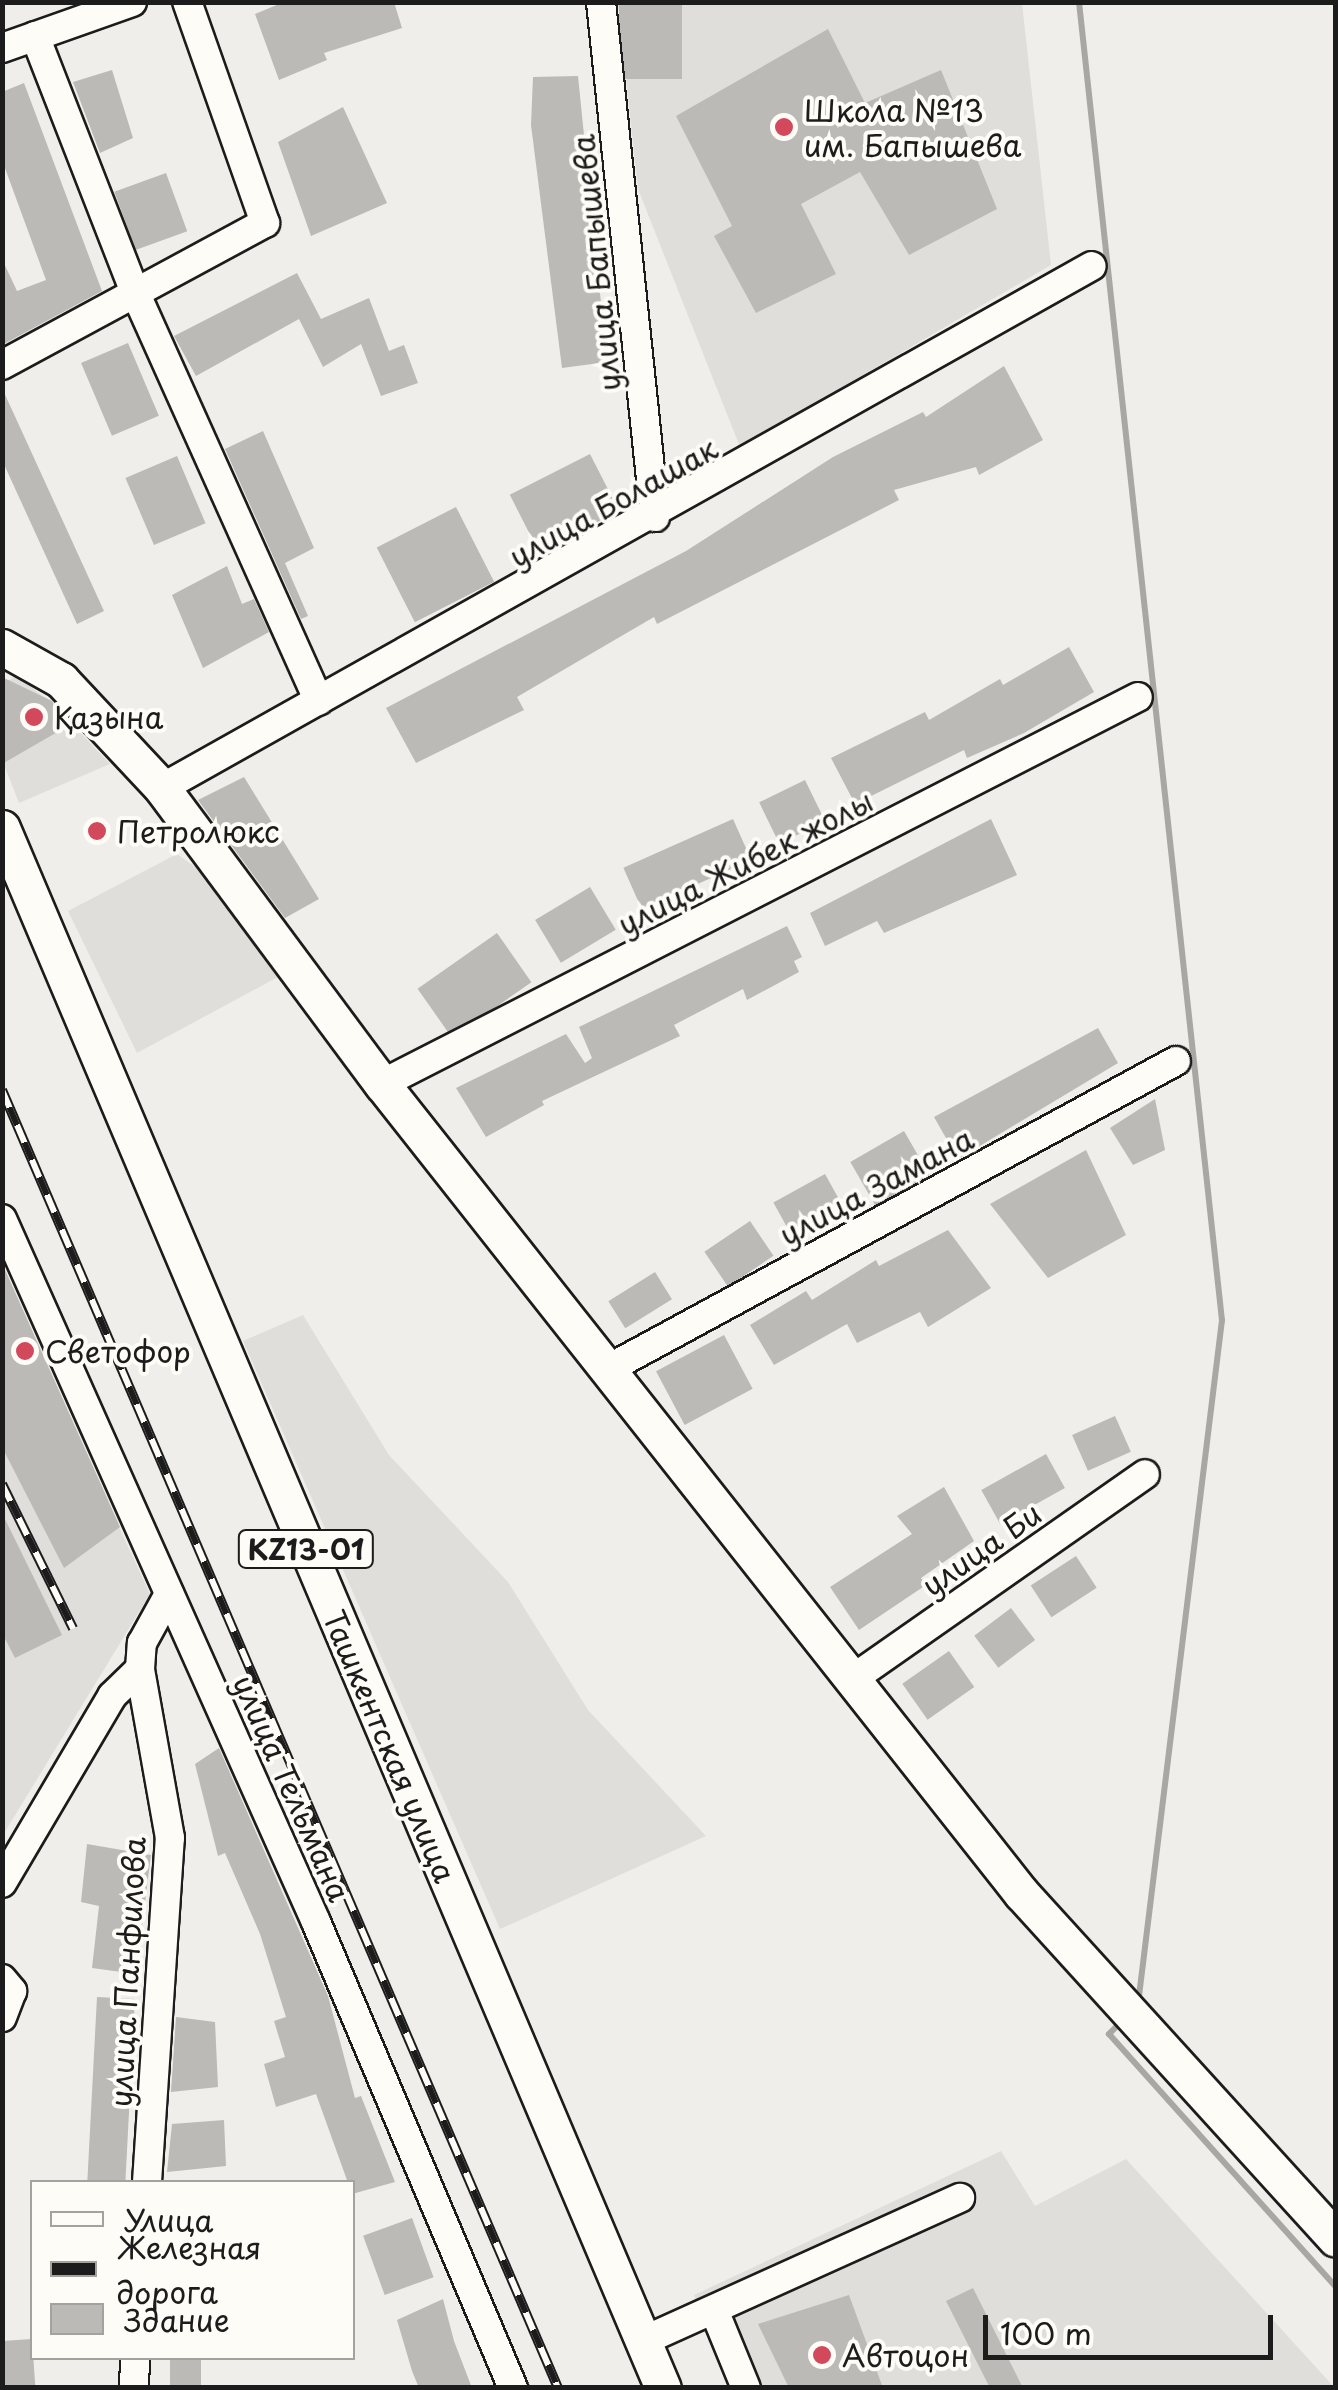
<!DOCTYPE html>
<html>
<head>
<meta charset="utf-8">
<style>
  body { margin:0 }
  #map { position:relative; width:1338px; height:2390px; overflow:hidden; background:#f0eeea; font-family:"Playpen Sans",sans-serif }
  div>[style] { position:absolute }
  .built>* { inset:0; background:#e0deda }
  .stream>* { height:6px; margin:-3px; padding:0 3px; transform-origin:3px; border-radius:3px; background:#a8a7a3 }
  .building>* { inset:0; background:#bbbab6; transform-origin:0 0 }
  .roads { filter:drop-shadow(2px 0 #1c1c1c) drop-shadow(-2px 0 #1c1c1c) drop-shadow(0 2px #1c1c1c) drop-shadow(0 -2px #1c1c1c) }
  .minor>* { height:28px; margin:-14px; padding:0 14px; transform-origin:14px; border-radius:14px; background:#fdfcf7 }
  .major>* { height:35px; margin:-17.5px; padding:0 17.5px; transform-origin:17.5px; border-radius:17.5px; background:#fdfcf7 }
  .rail>* { height:10px; margin-top:-5px; transform-origin:0; background:repeating-linear-gradient(90deg,#fdfcf7 0 19px,#1c1c1c 0 38px); box-sizing:border-box; border-block:2px solid #1c1c1c }
  .dots>* { width:28px; height:28px; translate:-50% -50%; box-sizing:border-box; border:5px solid #fdfcf7; border-radius:50% }
  span { translate:-50% -50%; white-space:nowrap; text-align:center; line-height:1.15; -webkit-text-stroke:8px #fdfcf7; paint-order:stroke }
  .shield-label span { padding:2px 8px; background:#fdfcf7; border:2px solid; border-radius:8px; -webkit-text-stroke-width:0 }
  .shield-label { font-size:28px; color:#1c1c1c; font-weight:700 }
  .poi-label { font-size:30px; color:#1c1c1c }
  .left { translate:0 -50%; text-align:left }
  .street-label { font-size:30px; color:#1c1c1c }
  .frame { position:absolute; inset:0; border:5px solid #1c1c1c; pointer-events:none }
  .legend { position:absolute; left:30px; top:2180px; width:325px; height:180px; box-sizing:border-box; background:#fdfcf7; border:2px solid #a3a29f; margin:0; padding:12px 18px; list-style:none; font-size:30px; color:#1c1c1c }
  .legend li { display:flex; align-items:center; gap:20px; height:50px }
  .legend b { width:50px; border:2px solid #a3a29f }
  .scale { position:absolute; left:983px; top:2315px; width:290px; height:45px; box-sizing:border-box; border:5px solid #1c1c1c; border-top:0; padding-left:12px; font-size:30px; line-height:35px; white-space:nowrap; color:#1c1c1c; -webkit-text-stroke:8px #fdfcf7; paint-order:stroke }
</style>
</head>
<body>
<div id="map">
  <div class="built">
    <div style="clip-path:polygon(618px 3px,1022px 3px,1051px 265px,740px 447px,638px 189px)"></div>
    <div style="clip-path:polygon(17px 676px,53px 704px,110px 764px,19px 803px,3px 762px,3px 683px)"></div>
    <div style="clip-path:polygon(177px 854px,205px 874px,278px 977px,137px 1053px,68px 911px)"></div>
    <div style="clip-path:polygon(2px 1274px,150px 1594px,3px 1835px,2px 1835px)"></div>
    <div style="clip-path:polygon(303px 1315px,389px 1455px,508px 1582px,588px 1710px,706px 1836px,500px 1929px,243px 1341px)"></div>
    <div style="clip-path:polygon(1001px 2151px,1035px 2206px,1126px 2159px,1334px 2387px,735px 2387px,694px 2295px)"></div>
  </div>
  <div class="stream">
    <div style="left:1079px;top:2px;width:1326px;rotate:83.81deg"></div>
    <div style="left:1222px;top:1320px;width:689px;rotate:97deg"></div>
    <div style="left:1123px;top:2020px;width:20px;rotate:135deg"></div>
    <div style="left:1109px;top:2034px;width:340px;rotate:48.1deg"></div>
  </div>
  <div class="building">
    <div style="clip-path:polygon(284px 2px,394px 2px,402px 28px,324px 53px,327px 60px,279px 80px,255px 14px)"></div>
    <div style="left:619px;top:2px;width:63px;height:77px"></div>
    <div style="clip-path:polygon(828px 29px,865px 103px,941px 70px,997px 209px,909px 255px,860px 172px,801px 204px,836px 274px,756px 313px,714px 236px,732px 226px,676px 116px)"></div>
    <div style="clip-path:polygon(112px 70px,133px 138px,100px 153px,73px 82px)"></div>
    <div style="clip-path:polygon(578px 76px,607px 362px,562px 368px,531px 125px,533px 77px)"></div>
    <div style="clip-path:polygon(24px 83px,102px 291px,2px 345px,2px 259px,17px 291px,46px 280px,2px 160px,2px 92px)"></div>
    <div style="clip-path:polygon(343px 107px,387px 203px,311px 236px,278px 142px)"></div>
    <div style="left:166px;top:173px;width:62px;height:55px;rotate:70deg"></div>
    <div style="clip-path:polygon(297px 273px,321px 319px,369px 298px,389px 351px,404px 345px,418px 383px,381px 396px,361px 344px,323px 367px,299px 319px,196px 376px,174px 336px)"></div>
    <div style="left:128px;top:343px;width:79px;height:51px;rotate:67deg"></div>
    <div style="clip-path:polygon(1004px 366px,1043px 440px,979px 475px,976px 467px,894px 490px,899px 500px,657px 624px,654px 617px,517px 697px,524px 710px,416px 763px,386px 708px,686px 551px,833px 457px,923px 412px,926px 417px)"></div>
    <div style="clip-path:polygon(2px 388px,104px 611px,77px 624px,2px 460px)"></div>
    <div style="clip-path:polygon(263px 431px,314px 548px,285px 563px,308px 616px,301px 619px,225px 449px)"></div>
    <div style="left:590px;top:454px;width:64px;height:90px;rotate:63deg"></div>
    <div style="left:177px;top:456px;width:73px;height:56px;rotate:67deg"></div>
    <div style="left:456px;top:507px;width:84px;height:89px;rotate:63deg"></div>
    <div style="clip-path:polygon(227px 566px,242px 604px,254px 599px,269px 632px,203px 668px,172px 595px)"></div>
    <div style="clip-path:polygon(1069px 647px,1094px 692px,1024px 733px,967px 758px,964px 750px,855px 804px,831px 758px,925px 712px,929px 720px,1000px 679px,1003px 685px)"></div>
    <div style="clip-path:polygon(2px 677px,52px 701px,66px 727px,2px 764px)"></div>
    <div style="clip-path:polygon(244px 777px,319px 899px,285px 918px,198px 800px)"></div>
    <div style="left:805px;top:780px;width:46px;height:51px;rotate:64deg"></div>
    <div style="left:733px;top:819px;width:45px;height:120px;rotate:66deg"></div>
    <div style="clip-path:polygon(991px 819px,1017px 875px,884px 933px,877px 921px,825px 946px,810px 913px)"></div>
    <div style="left:590px;top:887px;width:50px;height:64px;rotate:59deg"></div>
    <div style="clip-path:polygon(787px 926px,802px 957px,794px 961px,799px 972px,747px 1000px,743px 989px,674px 1025px,680px 1036px,542px 1101px,544px 1105px,486px 1137px,456px 1088px,566px 1034px,585px 1063px,592px 1058px,579px 1027px)"></div>
    <div style="left:497px;top:933px;width:60px;height:97px;rotate:55deg"></div>
    <div style="clip-path:polygon(1098px 1028px,1118px 1063px,958px 1159px,934px 1117px)"></div>
    <div style="clip-path:polygon(1155px 1099px,1165px 1150px,1133px 1165px,1110px 1128px)"></div>
    <div style="left:904px;top:1131px;width:51px;height:62px;rotate:60deg"></div>
    <div style="clip-path:polygon(1086px 1150px,1126px 1235px,1048px 1278px,990px 1204px)"></div>
    <div style="left:825px;top:1174px;width:45px;height:59px;rotate:61deg"></div>
    <div style="left:750px;top:1221px;width:42px;height:55px;rotate:56deg"></div>
    <div style="clip-path:polygon(948px 1230px,991px 1288px,928px 1327px,920px 1312px,857px 1343px,847px 1324px,774px 1365px,750px 1325px,806px 1291px,812px 1300px,876px 1260px,879px 1266px)"></div>
    <div style="clip-path:polygon(2px 1263px,120px 1527px,64px 1568px,2px 1447px)"></div>
    <div style="left:655px;top:1272px;width:32px;height:55px;rotate:58deg"></div>
    <div style="left:724px;top:1335px;width:61px;height:77px;rotate:62deg"></div>
    <div style="left:1115px;top:1416px;width:39px;height:47px;rotate:66deg"></div>
    <div style="left:1046px;top:1454px;width:39px;height:74px;rotate:61deg"></div>
    <div style="clip-path:polygon(944px 1487px,974px 1541px,921px 1578px,926px 1585px,859px 1630px,830px 1587px,912px 1534px,897px 1516px)"></div>
    <div style="clip-path:polygon(2px 1513px,62px 1635px,15px 1658px,2px 1633px)"></div>
    <div style="left:1076px;top:1556px;width:38px;height:54px;rotate:57deg"></div>
    <div style="left:1011px;top:1608px;width:40px;height:46px;rotate:53deg"></div>
    <div style="left:949px;top:1651px;width:44px;height:57px;rotate:55deg"></div>
    <div style="clip-path:polygon(219px 1748px,328px 1996px,355px 2098px,361px 2096px,395px 2182px,352px 2194px,316px 2094px,276px 2107px,264px 2064px,285px 2057px,274px 2021px,286px 2017px,260px 1934px,225px 1853px,218px 1856px,195px 1764px)"></div>
    <div style="clip-path:polygon(87px 1844px,151px 1855px,136px 1974px,92px 1968px,99px 1906px,81px 1902px)"></div>
    <div style="left:97px;top:1997px;width:38px;height:186px;rotate:3deg"></div>
    <div style="clip-path:polygon(176px 2017px,215px 2022px,218px 2087px,171px 2092px)"></div>
    <div style="clip-path:polygon(224px 2120px,226px 2166px,167px 2172px,172px 2124px)"></div>
    <div style="left:412px;top:2218px;width:63px;height:52px;rotate:70deg"></div>
    <div style="clip-path:polygon(973px 2288px,1023px 2388px,990px 2388px,946px 2301px)"></div>
    <div style="clip-path:polygon(849px 2295px,883px 2388px,789px 2388px,758px 2324px)"></div>
    <div style="clip-path:polygon(443px 2299px,454px 2341px,472px 2388px,419px 2388px,412px 2371px,397px 2320px)"></div>
    <div style="left:32px;top:2339px;width:46px;height:30px;rotate:86deg"></div>
    <div style="left:170px;top:2358px;width:31px;height:30px"></div>
  </div>
  <div class="roads">
    <div class="minor">
      <div style="left:601px;top:2px;width:518px;rotate:84.01deg"></div>
      <div style="left:35px;top:36px;width:275px;rotate:68.7deg"></div>
      <div style="left:135px;top:292px;width:448px;rotate:65.8deg"></div>
      <div style="left:2px;top:48px;width:138px;rotate:-19.5deg"></div>
      <div style="left:2px;top:365px;width:299px;rotate:-28.4deg"></div>
      <div style="left:265px;top:223px;width:234px;rotate:-109.4deg"></div>
      <div style="left:162px;top:788px;width:1066px;rotate:-29.31deg"></div>
      <div style="left:382px;top:1084px;width:849px;rotate:-27.11deg"></div>
      <div style="left:2px;top:1219px;width:770px;rotate:65.93deg"></div>
      <div style="left:316px;top:1922px;width:506px;rotate:67.08deg"></div>
      <div style="left:608px;top:1369px;width:646px;rotate:-28.47deg"></div>
      <div style="left:854px;top:1678px;width:355px;rotate:-35deg"></div>
      <div style="left:2px;top:1883px;width:217px;rotate:-59.5deg"></div>
      <div style="left:112px;top:1696px;width:39px;rotate:-44deg"></div>
      <div style="left:2px;top:1979px;width:16px;rotate:50deg"></div>
      <div style="left:12px;top:1991px;width:28px;rotate:111deg"></div>
      <div style="left:147px;top:2182px;width:345px;rotate:-86.2deg"></div>
      <div style="left:170px;top:1838px;width:172px;rotate:-100.1deg"></div>
      <div style="left:140px;top:1669px;width:26px;rotate:-86deg"></div>
      <div style="left:142px;top:1643px;width:56px;rotate:-61.1deg"></div>
      <div style="left:714px;top:2310px;width:84px;rotate:67.7deg"></div>
      <div style="left:643px;top:2341px;width:348px;rotate:-24.3deg"></div>
      <div style="left:134px;top:2388px;width:30px;rotate:-88deg"></div>
    </div>
    <div class="major">
      <div style="left:2px;top:647px;width:68px;rotate:29.2deg"></div>
      <div style="left:61px;top:680px;width:148px;rotate:46.9deg"></div>
      <div style="left:162px;top:788px;width:369px;rotate:53.4deg"></div>
      <div style="left:382px;top:1084px;width:1032px;rotate:51.69deg"></div>
      <div style="left:1022px;top:1894px;width:466px;rotate:47.7deg"></div>
      <div style="left:2px;top:828px;width:1694px;rotate:67.04deg"></div>
    </div>
  </div>
  <div class="rail">
    <div style="left:2px;top:1090px;width:1412px;rotate:66.81deg"></div>
    <div style="left:2px;top:1484px;width:161px;rotate:63.8deg"></div>
  </div>
  <div class="dots">
    <div style="left:784px;top:127px;background:#d1495b"></div>
    <div style="left:34px;top:717px;background:#d1495b"></div>
    <div style="left:97px;top:831px;background:#d1495b"></div>
    <div style="left:25px;top:1351px;background:#d1495b"></div>
    <div style="left:822px;top:2355px;background:#d1495b"></div>
  </div>
  <div class="shield-label">
    <span style="left:306px;top:1549px">KZ13-01</span>
  </div>
  <div class="poi-label">
    <span class="left" style="left:804px;top:127px">Школа №13<br>им. Бапышева</span>
    <span class="left" style="left:54px;top:717px">Қазына</span>
    <span class="left" style="left:117px;top:831px">Петролюкс</span>
    <span class="left" style="left:45px;top:1351px">Светофор</span>
    <span class="left" style="left:842px;top:2355px">Автоцон</span>
  </div>
  <div class="street-label">
    <span style="left:596px;top:263px;rotate:-96deg">улица Бапышева</span>
    <span style="left:613px;top:502px;rotate:-29deg">улица Болашак</span>
    <span style="left:745px;top:862px;rotate:-27deg">улица Жибек жолы</span>
    <span style="left:876px;top:1186px;rotate:-28deg">улица Замана</span>
    <span style="left:981px;top:1549px;rotate:-35deg">улица Би</span>
    <span style="left:390px;top:1746px;rotate:67deg">Ташкентская улица</span>
    <span style="left:292px;top:1788px;rotate:66deg">улица Тельмана</span>
    <span style="left:127px;top:1972px;rotate:-87deg">улица Панфилова</span>
  </div>
  <div class="frame"></div>
  <ul class="legend">
  <li><b style="height:12px;background:#fdfcf7"></b>Улица</li>
  <li><b style="height:12px;background:#1c1c1c"></b>Железная дорога</li>
  <li><b style="height:28px;background:#bbbab6"></b>Здание</li>
  </ul>
  <div class="scale">100 m</div>
</div>
</body>
</html>
